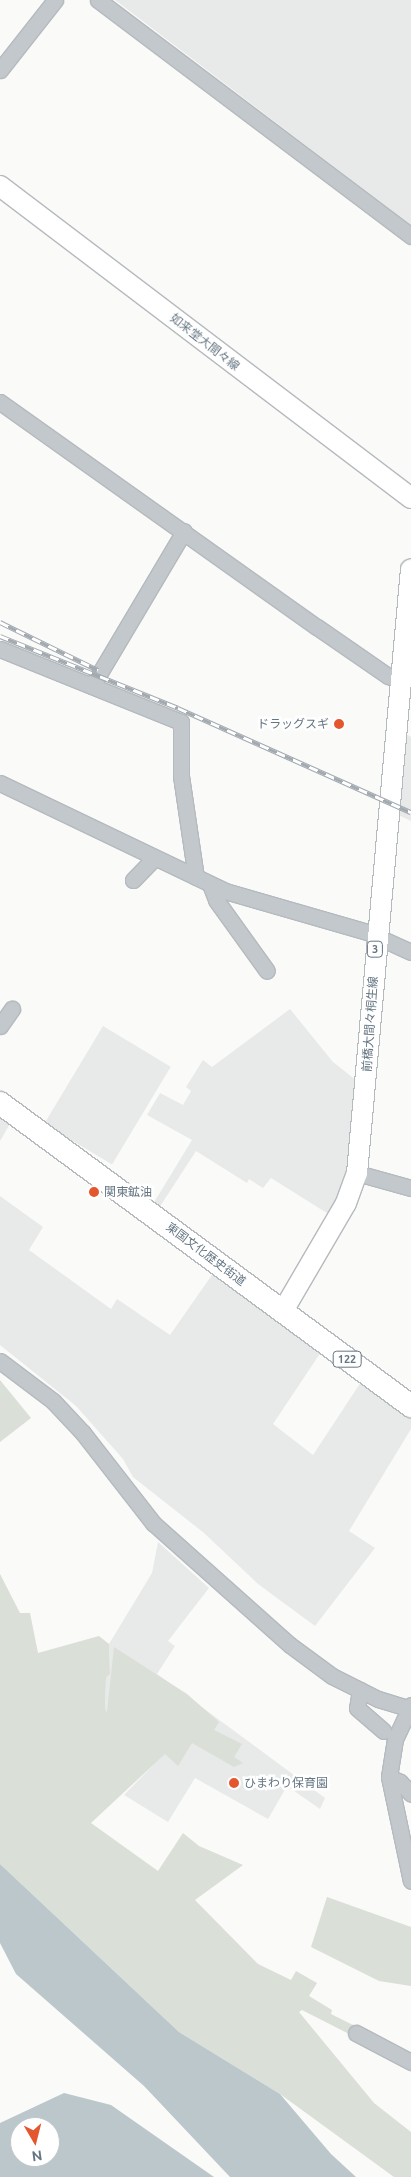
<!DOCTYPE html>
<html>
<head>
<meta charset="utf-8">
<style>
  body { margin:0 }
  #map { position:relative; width:411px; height:2177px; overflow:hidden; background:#fafaf8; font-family:Ubuntu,"Noto Sans JP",sans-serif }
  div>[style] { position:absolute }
  .built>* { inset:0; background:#e8e9e9; transform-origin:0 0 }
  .green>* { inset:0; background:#dadfd7 }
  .water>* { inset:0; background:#bbc7cb }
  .roads { filter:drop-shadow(1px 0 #b5babe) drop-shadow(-1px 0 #b5babe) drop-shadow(0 1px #b5babe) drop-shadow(0 -1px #b5babe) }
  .minor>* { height:15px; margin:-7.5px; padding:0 7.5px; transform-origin:7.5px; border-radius:7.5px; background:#c3c8cc }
  .major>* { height:20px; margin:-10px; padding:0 10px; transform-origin:10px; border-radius:10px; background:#fff }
  .highway>* { height:22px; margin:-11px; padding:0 11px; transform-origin:11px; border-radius:11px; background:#fff }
  .rail>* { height:5px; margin-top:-2.5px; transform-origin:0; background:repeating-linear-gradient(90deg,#fff 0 9px,#a2aab0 0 18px); box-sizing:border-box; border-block:1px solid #a2aab0 }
  .dots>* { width:14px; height:14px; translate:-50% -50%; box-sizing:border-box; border:2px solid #fff; border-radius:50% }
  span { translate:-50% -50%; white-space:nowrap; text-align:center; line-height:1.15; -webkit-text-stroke:5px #fff; paint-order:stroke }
  .shield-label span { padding:1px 4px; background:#fff; border:1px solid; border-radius:4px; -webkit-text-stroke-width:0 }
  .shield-label { font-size:11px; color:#657683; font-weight:700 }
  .street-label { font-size:12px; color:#657683 }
  .poi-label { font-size:12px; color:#657683 }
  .right { translate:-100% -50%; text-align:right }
  .left { translate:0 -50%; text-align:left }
  .north { position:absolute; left:10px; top:2117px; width:50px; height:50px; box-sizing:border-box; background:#fff; border:1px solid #c1c8cd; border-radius:50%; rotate:172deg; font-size:14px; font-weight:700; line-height:20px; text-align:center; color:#657683 }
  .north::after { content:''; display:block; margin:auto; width:18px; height:22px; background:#e4572e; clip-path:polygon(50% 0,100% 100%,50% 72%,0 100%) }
</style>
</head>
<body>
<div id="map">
  <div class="built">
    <div style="clip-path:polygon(115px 0,411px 0,411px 225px,295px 137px)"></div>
    <div style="clip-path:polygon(403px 732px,411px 737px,411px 821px,394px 813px)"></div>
    <div style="clip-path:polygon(290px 1009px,333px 1062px,357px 1081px,351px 1166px,330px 1215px,271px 1178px,263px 1188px,249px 1179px,247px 1183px,196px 1151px,159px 1208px,153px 1204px,192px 1140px,147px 1115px,160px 1093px,183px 1105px,191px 1091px,186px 1087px,203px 1060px,212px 1067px)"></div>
    <div style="left:103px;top:1026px;width:79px;height:114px;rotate:31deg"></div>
    <div style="clip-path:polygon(0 1116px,11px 1122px,0 1141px)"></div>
    <div style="clip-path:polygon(0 1196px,43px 1227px,29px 1250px,111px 1309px,117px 1299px,170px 1335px,214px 1272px,321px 1352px,273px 1424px,313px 1455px,361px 1382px,411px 1416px,411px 1429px,349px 1531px,375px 1548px,315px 1626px,258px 1584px,204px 1533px,133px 1477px,123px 1459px,76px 1406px,0 1345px)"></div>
    <div style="clip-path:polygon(158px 1542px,209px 1588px,168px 1641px,175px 1646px,157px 1674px,325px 1798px,320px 1809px,287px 1786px,268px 1819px,195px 1778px,168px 1822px,124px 1795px,165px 1753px,131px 1733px,105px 1710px,106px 1678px,110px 1674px,109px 1644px,152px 1573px)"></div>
  </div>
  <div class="green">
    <div style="clip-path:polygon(0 1380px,31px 1418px,0 1442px)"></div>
    <div style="clip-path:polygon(0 1574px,20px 1613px,30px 1613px,38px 1653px,99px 1636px,109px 1644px,110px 1674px,106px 1678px,105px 1709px,107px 1712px,114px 1647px,187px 1694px,219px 1722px,214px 1730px,242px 1744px,234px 1757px,243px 1763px,234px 1767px,192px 1743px,178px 1766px,165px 1754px,91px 1823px,158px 1871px,183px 1833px,199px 1846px,243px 1865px,195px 1900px,258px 1964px,291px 1980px,296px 1971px,317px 1983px,309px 1996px,332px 2010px,331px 2014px,355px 2026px,353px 2036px,302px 2010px,299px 2012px,374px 2103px,411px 2132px,411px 2177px,394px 2177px,280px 2094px,179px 2032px,0 1864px)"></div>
    <div style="clip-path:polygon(327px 1897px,411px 1927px,411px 1986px,379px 1981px,311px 1947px)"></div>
  </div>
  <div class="water">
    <div style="clip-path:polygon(0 1864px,179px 2032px,280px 2094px,331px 2154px,356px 2177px,230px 2177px,144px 2086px,16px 1974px,0 1943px)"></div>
    <div style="clip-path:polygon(evenodd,64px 2093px,111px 2105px,214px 2177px,0 2177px,0 2123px,64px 2093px,20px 2127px,50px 2127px,50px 2157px,20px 2157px,20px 2127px)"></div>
  </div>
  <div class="roads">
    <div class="minor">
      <div style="left:98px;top:0;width:392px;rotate:37deg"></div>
      <div style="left:0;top:70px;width:89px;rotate:-51.8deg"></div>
      <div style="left:0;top:402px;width:389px;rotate:35.4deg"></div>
      <div style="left:317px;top:627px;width:86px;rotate:34.6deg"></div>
      <div style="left:388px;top:676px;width:12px;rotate:20deg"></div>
      <div style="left:0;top:649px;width:195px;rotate:22deg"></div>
      <div style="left:181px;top:722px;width:54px;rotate:90deg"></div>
      <div style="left:181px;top:776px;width:102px;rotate:81.6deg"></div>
      <div style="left:92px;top:686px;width:180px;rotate:-59.3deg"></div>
      <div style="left:0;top:783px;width:250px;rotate:25.6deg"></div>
      <div style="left:225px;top:891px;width:148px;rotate:16.1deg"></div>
      <div style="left:367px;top:932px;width:48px;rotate:24.4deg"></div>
      <div style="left:133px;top:880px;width:30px;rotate:-46deg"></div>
      <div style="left:210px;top:884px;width:17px;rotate:69deg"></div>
      <div style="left:216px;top:900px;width:87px;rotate:54.3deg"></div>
      <div style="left:0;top:1026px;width:21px;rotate:-55deg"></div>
      <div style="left:357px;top:1173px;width:56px;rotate:15.5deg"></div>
      <div style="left:0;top:1361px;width:66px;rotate:37deg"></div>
      <div style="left:53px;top:1401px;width:44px;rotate:46.8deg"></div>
      <div style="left:83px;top:1433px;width:114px;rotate:52.1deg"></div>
      <div style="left:153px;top:1523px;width:183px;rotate:41.7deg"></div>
      <div style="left:290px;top:1645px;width:52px;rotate:36.4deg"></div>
      <div style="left:332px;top:1676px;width:51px;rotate:26.6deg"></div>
      <div style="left:378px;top:1699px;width:34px;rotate:17deg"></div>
      <div style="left:360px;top:1690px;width:18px;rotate:99deg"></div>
      <div style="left:357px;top:1708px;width:35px;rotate:41deg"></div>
      <div style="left:411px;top:1705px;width:38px;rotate:115deg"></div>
      <div style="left:395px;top:1739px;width:38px;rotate:99deg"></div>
      <div style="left:389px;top:1777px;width:106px;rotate:78.1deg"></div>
      <div style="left:389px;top:1777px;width:12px;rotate:24deg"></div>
      <div style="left:400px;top:1782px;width:16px;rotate:47deg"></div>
      <div style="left:356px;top:2033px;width:62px;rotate:27.8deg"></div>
    </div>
    <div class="major">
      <div style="left:0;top:186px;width:516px;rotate:37.2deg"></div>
      <div style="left:283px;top:1311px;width:125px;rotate:-59.7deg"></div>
      <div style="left:346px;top:1203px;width:32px;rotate:-70deg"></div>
      <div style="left:357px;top:1173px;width:606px;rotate:-84.89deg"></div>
    </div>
    <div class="highway">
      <div style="left:0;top:1103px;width:511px;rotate:36.4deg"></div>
    </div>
  </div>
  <div class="rail">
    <div style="left:0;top:622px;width:109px;rotate:26.1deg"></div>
    <div style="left:0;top:636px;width:192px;rotate:22deg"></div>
    <div style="left:178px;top:708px;width:255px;rotate:24.1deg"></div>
  </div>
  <div class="dots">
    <div style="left:339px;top:724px;background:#e4572e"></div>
    <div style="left:94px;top:1192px;background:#e4572e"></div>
    <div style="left:234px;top:1783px;background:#e4572e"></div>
  </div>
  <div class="shield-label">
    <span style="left:375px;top:949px">3</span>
    <span style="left:347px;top:1359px">122</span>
  </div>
  <div class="street-label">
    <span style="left:205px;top:342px;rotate:38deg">如来堂大間々線</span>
    <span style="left:370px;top:1024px;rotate:-86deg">前橋大間々桐生線</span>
    <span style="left:206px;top:1254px;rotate:37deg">東国文化歴史街道</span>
  </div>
  <div class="poi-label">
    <span class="right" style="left:329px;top:724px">ドラッグスギ</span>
    <span class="left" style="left:104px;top:1192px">関東鉱油</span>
    <span class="left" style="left:244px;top:1783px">ひまわり保育園</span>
  </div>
  <div class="north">N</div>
</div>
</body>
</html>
